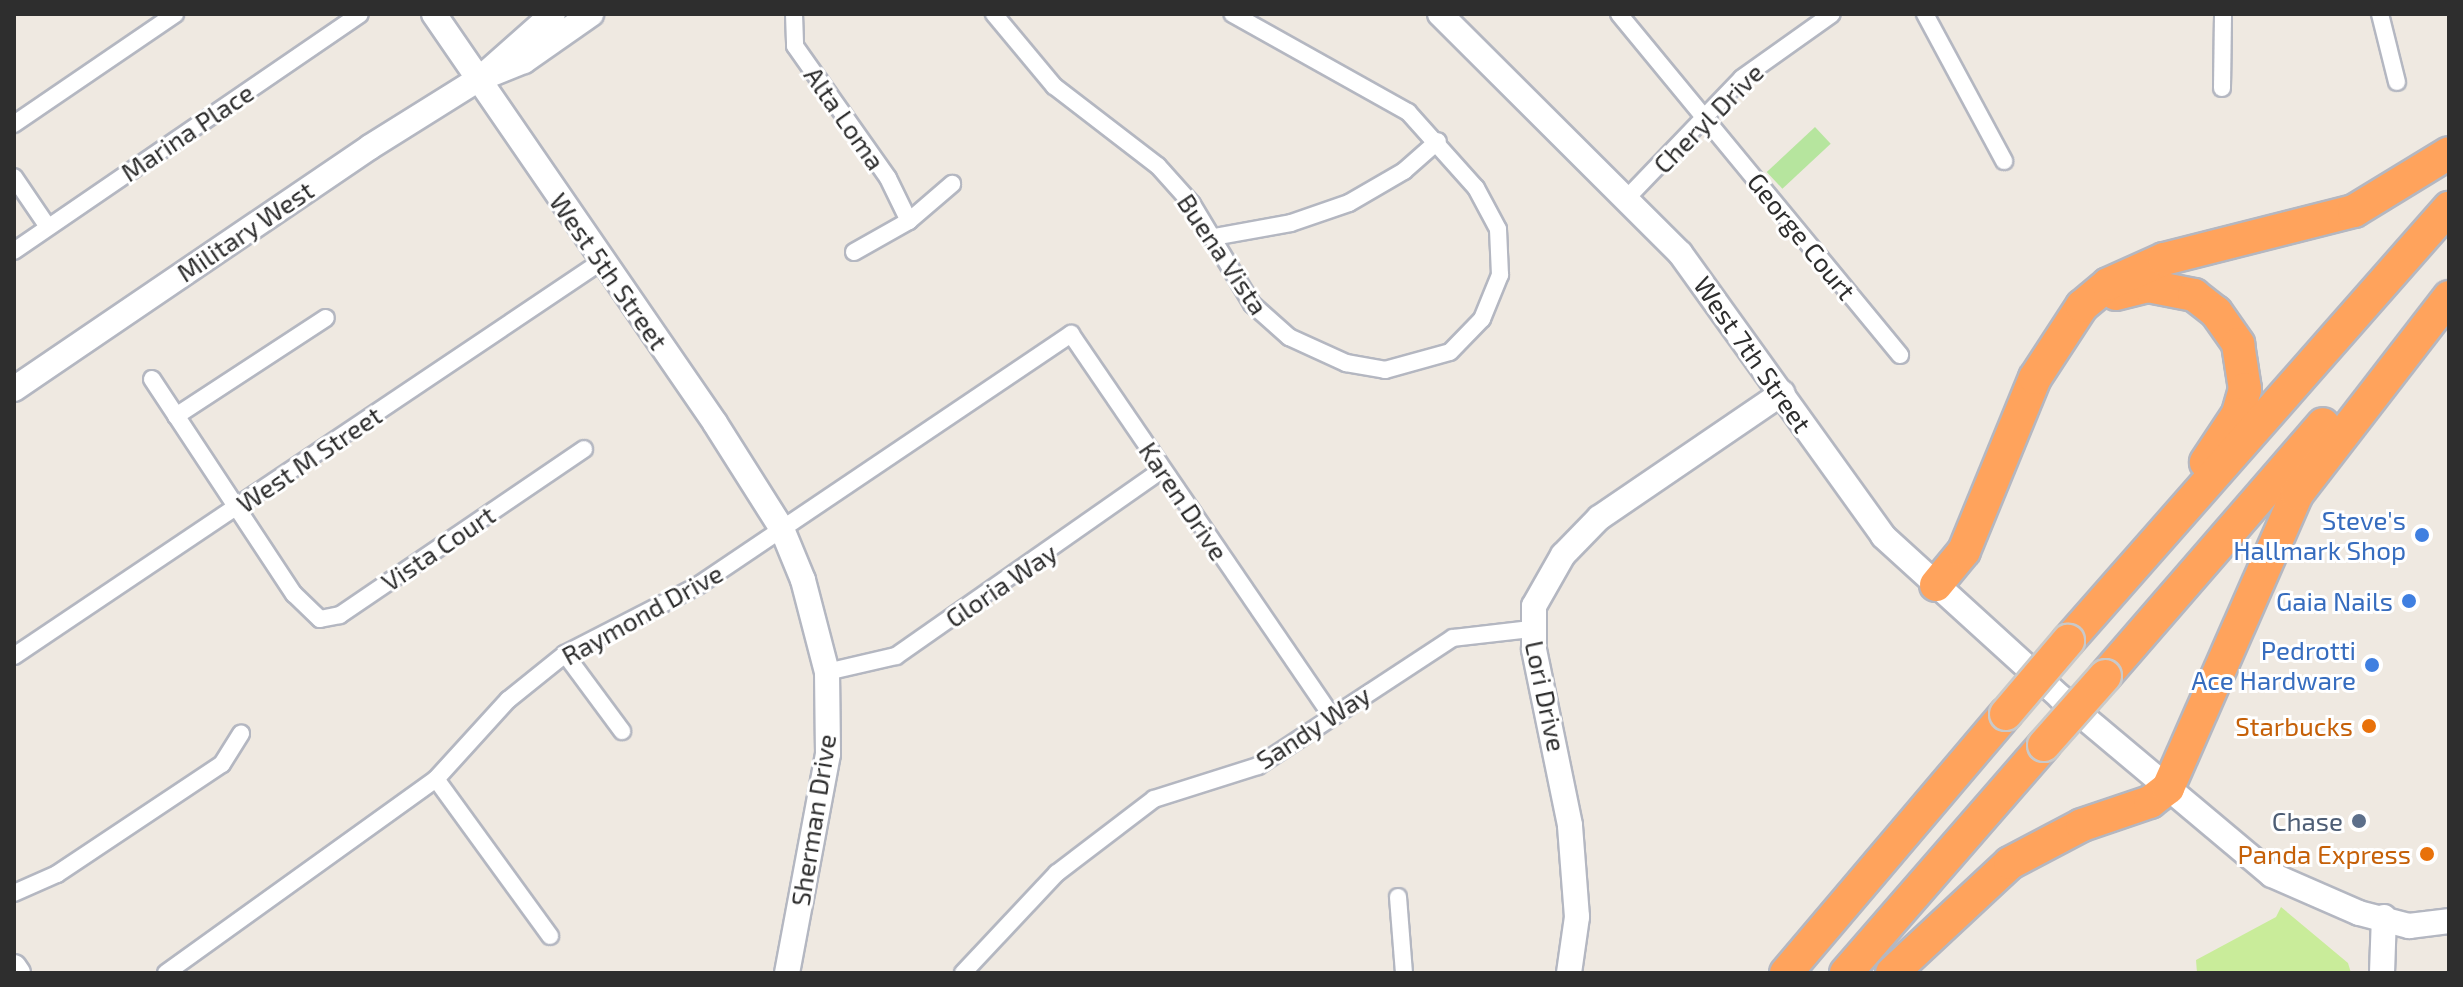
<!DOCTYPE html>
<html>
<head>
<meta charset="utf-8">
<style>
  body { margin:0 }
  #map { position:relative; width:2463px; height:987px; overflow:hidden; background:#efe9e1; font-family:"Exo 2",sans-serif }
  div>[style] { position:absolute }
  .green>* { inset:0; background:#b6e59e; transform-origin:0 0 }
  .pitch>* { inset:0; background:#c9ec9a }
  .roads { filter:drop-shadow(2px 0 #b4b7c1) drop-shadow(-2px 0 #b4b7c1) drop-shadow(0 2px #b4b7c1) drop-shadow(0 -2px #b4b7c1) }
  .street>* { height:16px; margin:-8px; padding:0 8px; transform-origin:8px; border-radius:8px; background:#fff }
  .secondary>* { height:24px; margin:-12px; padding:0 12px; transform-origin:12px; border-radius:12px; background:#fff }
  .highway>* { height:32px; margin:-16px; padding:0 16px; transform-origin:16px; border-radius:16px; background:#ffa35c }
  .bridges { filter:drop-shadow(2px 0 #c9c9c9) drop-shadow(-2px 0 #c9c9c9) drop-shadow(0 2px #c9c9c9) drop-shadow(0 -2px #c9c9c9) }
  .highway-bridge>* { height:32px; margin:-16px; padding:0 16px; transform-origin:16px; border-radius:16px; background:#ffa35c }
  .dots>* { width:22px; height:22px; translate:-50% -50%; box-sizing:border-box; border:4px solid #fff; border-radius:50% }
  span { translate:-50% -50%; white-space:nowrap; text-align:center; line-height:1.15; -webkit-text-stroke:6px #fff; paint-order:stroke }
  .street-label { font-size:26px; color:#2e2e2e }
  .shop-label { font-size:26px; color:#366cbe }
  .right { translate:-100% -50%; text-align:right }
  .food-label { font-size:26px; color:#c56008 }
  .service-label { font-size:26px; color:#4e5e75 }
  .frame { position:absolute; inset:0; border:16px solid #2e2e2e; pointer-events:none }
</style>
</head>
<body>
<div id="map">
  <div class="green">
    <div style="left:1815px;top:127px;width:23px;height:66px;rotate:47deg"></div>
  </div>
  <div class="pitch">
    <div style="clip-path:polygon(2281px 907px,2348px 963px,2351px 973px,2197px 973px,2196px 960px,2276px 917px)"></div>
  </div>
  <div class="roads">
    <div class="street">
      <div style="left:794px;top:14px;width:32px;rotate:88deg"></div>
      <div style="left:795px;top:46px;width:161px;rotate:54.8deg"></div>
      <div style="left:888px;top:178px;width:48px;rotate:64deg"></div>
      <div style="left:994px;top:14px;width:94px;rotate:50.2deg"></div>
      <div style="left:1054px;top:86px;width:131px;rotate:37.6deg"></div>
      <div style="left:1158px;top:166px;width:51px;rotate:48.2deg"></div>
      <div style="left:1192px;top:204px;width:117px;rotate:59deg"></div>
      <div style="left:1252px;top:304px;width:50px;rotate:41.7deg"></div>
      <div style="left:1289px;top:337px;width:63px;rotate:24.5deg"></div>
      <div style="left:1346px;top:363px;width:40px;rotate:10deg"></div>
      <div style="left:1385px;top:370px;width:67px;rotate:-15.5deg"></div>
      <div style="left:1450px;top:352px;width:46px;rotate:-45.9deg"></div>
      <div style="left:1482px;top:319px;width:48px;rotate:-67.8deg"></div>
      <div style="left:1500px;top:275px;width:46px;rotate:-92.5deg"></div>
      <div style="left:1498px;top:229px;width:47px;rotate:-118.2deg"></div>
      <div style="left:1476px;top:188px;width:102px;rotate:-131.8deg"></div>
      <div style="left:1408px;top:112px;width:201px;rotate:-150.8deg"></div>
      <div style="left:1619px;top:14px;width:442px;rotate:50.5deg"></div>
      <div style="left:1925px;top:14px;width:167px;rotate:61.7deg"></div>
      <div style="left:2380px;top:14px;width:70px;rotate:76deg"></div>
      <div style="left:2222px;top:88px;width:74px;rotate:-89.2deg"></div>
      <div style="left:14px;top:124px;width:195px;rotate:-34.3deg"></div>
      <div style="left:14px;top:177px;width:60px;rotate:55.8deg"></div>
      <div style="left:1627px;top:198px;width:166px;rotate:-46.2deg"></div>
      <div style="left:1742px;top:78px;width:110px;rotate:-35.4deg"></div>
      <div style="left:1214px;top:237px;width:78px;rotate:-10.3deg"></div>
      <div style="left:1291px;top:223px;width:61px;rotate:-19deg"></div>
      <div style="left:1349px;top:203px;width:64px;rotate:-30.2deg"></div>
      <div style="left:1404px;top:171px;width:45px;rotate:-41.4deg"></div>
      <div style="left:14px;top:251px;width:419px;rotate:-34.4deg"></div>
      <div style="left:854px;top:252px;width:63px;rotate:-29.4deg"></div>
      <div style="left:909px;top:221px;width:57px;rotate:-40.7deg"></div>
      <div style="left:152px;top:379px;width:258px;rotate:56.6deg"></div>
      <div style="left:294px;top:594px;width:36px;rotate:44deg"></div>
      <div style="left:320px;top:619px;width:20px;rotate:-11deg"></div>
      <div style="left:340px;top:615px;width:295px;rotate:-34.2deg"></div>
      <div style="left:176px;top:416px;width:179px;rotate:-33.2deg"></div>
      <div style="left:565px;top:654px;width:96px;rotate:53.5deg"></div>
      <div style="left:14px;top:656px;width:708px;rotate:-33.89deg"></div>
      <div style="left:827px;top:672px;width:71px;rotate:-13.1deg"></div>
      <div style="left:896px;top:656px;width:325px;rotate:-35deg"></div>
      <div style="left:436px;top:779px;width:194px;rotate:54deg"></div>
      <div style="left:14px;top:893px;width:47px;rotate:-23.8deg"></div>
      <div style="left:57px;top:874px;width:198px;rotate:-33.7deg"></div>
      <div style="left:222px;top:764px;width:36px;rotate:-58deg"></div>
      <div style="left:1398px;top:897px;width:76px;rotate:85.5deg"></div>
      <div style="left:166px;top:973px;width:332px;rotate:-35.7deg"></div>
      <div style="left:436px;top:779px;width:107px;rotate:-47.7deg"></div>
      <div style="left:508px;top:700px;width:73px;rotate:-38.9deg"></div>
      <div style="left:565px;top:654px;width:151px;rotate:-27.2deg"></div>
      <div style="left:699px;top:585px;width:449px;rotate:-34deg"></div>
      <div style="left:1071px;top:334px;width:463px;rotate:55.7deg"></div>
      <div style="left:963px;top:973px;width:137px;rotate:-46.8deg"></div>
      <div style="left:1057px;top:873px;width:122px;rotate:-37.3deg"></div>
      <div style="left:1154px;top:799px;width:109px;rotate:-17.6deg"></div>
      <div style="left:1258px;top:766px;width:233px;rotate:-33.3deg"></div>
      <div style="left:1453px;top:638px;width:79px;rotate:-6.6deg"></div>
    </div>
    <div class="secondary">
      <div style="left:434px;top:14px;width:496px;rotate:55.5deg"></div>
      <div style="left:715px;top:423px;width:125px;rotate:57.7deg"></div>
      <div style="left:782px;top:529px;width:55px;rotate:67.6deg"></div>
      <div style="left:803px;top:580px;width:95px;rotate:75.4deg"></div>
      <div style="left:827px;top:672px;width:82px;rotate:89.3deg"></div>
      <div style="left:828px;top:754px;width:223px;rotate:100.6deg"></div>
      <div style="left:1440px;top:14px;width:339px;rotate:44.9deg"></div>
      <div style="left:1680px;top:253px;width:348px;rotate:54.3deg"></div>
      <div style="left:1883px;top:536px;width:241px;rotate:42.3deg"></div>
      <div style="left:2061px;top:698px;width:275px;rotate:40deg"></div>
      <div style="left:2272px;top:875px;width:95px;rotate:23.6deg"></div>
      <div style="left:2359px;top:913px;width:52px;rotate:14.6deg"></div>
      <div style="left:2409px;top:926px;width:40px;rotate:-7.1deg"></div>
      <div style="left:484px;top:75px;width:92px;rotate:-41.5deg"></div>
      <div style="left:14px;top:389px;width:430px;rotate:-34.2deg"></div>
      <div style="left:370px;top:147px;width:128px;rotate:-32deg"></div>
      <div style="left:479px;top:79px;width:48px;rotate:-21.8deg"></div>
      <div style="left:524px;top:61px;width:82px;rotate:-35deg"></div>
      <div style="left:14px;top:967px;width:7px;rotate:56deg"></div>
      <div style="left:1569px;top:973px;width:57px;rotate:-81.9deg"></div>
      <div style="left:1577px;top:917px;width:92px;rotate:-94.4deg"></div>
      <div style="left:1570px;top:825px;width:180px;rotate:-101.6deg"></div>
      <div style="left:1534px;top:649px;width:43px;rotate:-90deg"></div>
      <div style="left:1534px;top:606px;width:59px;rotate:-60.4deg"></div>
      <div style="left:1563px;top:555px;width:52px;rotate:-45.8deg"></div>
      <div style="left:1599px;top:518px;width:222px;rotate:-34.3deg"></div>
      <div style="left:2382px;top:973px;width:56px;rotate:-88deg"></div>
    </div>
    <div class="highway">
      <div style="left:2116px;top:294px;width:33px;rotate:-14deg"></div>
      <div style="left:2148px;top:286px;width:47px;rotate:11.1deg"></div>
      <div style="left:2194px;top:295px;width:28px;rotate:38deg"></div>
      <div style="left:2216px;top:312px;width:39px;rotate:55deg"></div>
      <div style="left:2238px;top:344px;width:46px;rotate:81.2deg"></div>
      <div style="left:2245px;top:389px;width:26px;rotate:106deg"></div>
      <div style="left:2238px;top:414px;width:58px;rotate:123.7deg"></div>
      <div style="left:1936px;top:585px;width:44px;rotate:-50.5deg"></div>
      <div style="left:1964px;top:551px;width:187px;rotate:-67.7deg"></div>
      <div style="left:2035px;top:378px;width:86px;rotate:-56.9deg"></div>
      <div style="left:2082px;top:306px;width:34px;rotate:-40deg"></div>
      <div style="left:2108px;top:284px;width:61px;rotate:-24.1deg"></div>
      <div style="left:2164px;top:259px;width:196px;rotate:-14.2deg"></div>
      <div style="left:2354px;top:211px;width:111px;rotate:-31.4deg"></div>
      <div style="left:2068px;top:641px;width:577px;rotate:-48.66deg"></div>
      <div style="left:2105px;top:676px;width:333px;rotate:-49.1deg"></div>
      <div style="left:1786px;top:973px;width:340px;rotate:-49.7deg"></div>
      <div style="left:1846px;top:973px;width:302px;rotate:-49deg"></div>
      <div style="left:1892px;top:973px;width:161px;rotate:-43deg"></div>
      <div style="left:2010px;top:863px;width:81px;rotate:-27.8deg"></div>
      <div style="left:2082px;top:825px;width:72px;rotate:-18.7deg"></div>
      <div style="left:2150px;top:802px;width:23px;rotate:-38deg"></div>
      <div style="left:2168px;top:788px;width:321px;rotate:-66.3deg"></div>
      <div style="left:2297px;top:494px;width:249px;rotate:-52.3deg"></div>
    </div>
  </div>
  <div class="bridges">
    <div class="highway-bridge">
      <div style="left:2006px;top:714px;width:96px;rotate:-49.7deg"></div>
      <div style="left:2044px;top:745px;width:92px;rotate:-48.5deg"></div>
    </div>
  </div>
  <div class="dots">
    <div style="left:2422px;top:535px;background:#3f7fe0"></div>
    <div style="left:2409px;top:601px;background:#3f7fe0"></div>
    <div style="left:2372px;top:665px;background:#3f7fe0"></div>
    <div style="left:2369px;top:726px;background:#e8710a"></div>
    <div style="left:2359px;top:821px;background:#5c6f8a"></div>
    <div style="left:2427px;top:854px;background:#e8710a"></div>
  </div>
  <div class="street-label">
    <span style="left:845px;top:118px;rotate:55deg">Alta Loma</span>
    <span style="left:1708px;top:118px;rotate:-45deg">Cheryl Drive</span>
    <span style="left:187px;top:132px;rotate:-34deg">Marina Place</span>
    <span style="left:245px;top:231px;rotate:-34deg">Military West</span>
    <span style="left:1802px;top:236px;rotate:51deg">George Court</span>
    <span style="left:1223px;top:254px;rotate:56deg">Buena Vista</span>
    <span style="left:609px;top:271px;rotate:55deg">West 5th Street</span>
    <span style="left:1753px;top:354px;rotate:55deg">West 7th Street</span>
    <span style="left:309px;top:459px;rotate:-34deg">West M Street</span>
    <span style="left:1184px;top:501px;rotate:56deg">Karen Drive</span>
    <span style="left:438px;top:548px;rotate:-34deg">Vista Court</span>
    <span style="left:1001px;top:585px;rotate:-34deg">Gloria Way</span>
    <span style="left:642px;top:614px;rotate:-29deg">Raymond Drive</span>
    <span style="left:1546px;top:696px;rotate:78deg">Lori Drive</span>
    <span style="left:1313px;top:727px;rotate:-33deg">Sandy Way</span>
    <span style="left:813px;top:820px;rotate:-81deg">Sherman Drive</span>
  </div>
  <div class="shop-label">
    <span class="right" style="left:2406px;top:535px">Steve's<br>Hallmark Shop</span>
    <span class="right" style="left:2393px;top:601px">Gaia Nails</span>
    <span class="right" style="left:2356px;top:665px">Pedrotti<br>Ace Hardware</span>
  </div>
  <div class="food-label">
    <span class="right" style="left:2353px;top:726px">Starbucks</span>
    <span class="right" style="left:2411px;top:854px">Panda Express</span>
  </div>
  <div class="service-label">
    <span class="right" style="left:2343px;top:821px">Chase</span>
  </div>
  <div class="frame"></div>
</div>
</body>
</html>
